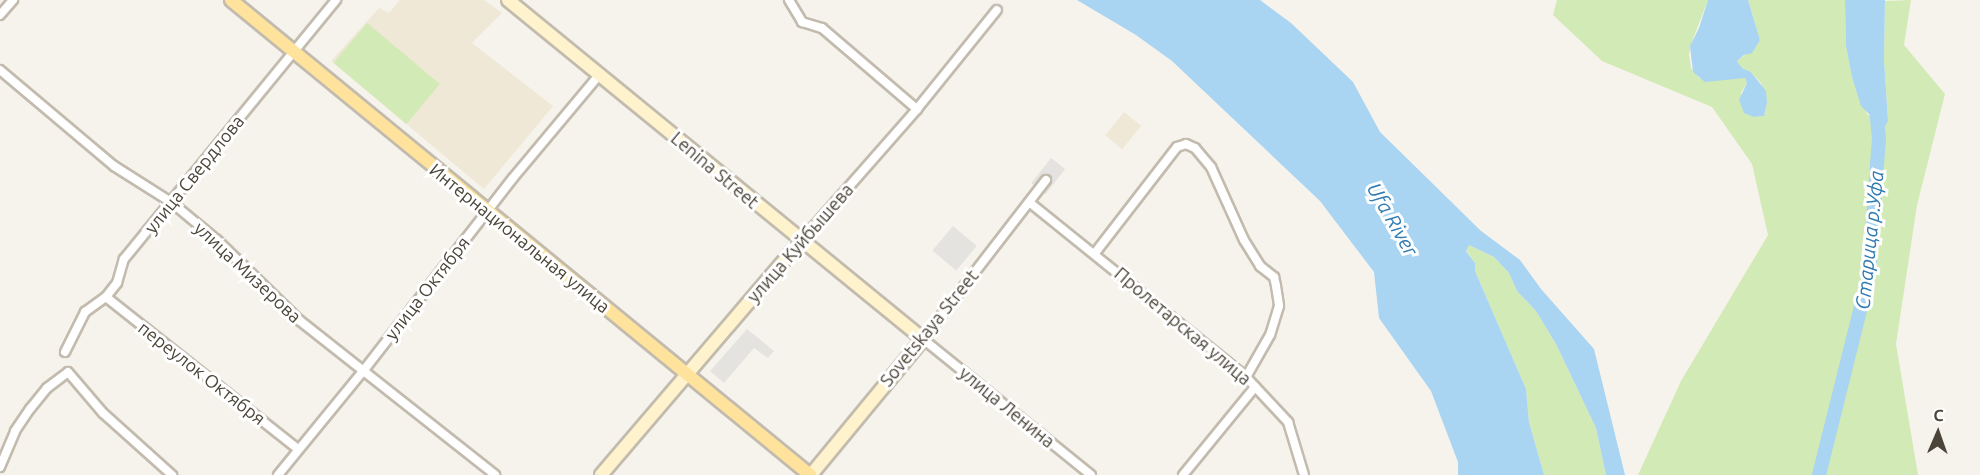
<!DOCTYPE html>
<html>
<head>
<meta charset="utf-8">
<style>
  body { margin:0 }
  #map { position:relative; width:1980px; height:475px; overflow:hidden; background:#f6f3ec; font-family:Ubuntu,sans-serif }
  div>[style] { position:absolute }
  .education>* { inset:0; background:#efe8d6; transform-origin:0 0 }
  .green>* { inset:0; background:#d2eab5; transform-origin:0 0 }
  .parking>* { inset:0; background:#e5e3e0; transform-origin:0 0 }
  .water>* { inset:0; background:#a9d4f2 }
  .river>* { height:14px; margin:-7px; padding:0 7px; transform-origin:7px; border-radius:7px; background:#a9d4f2 }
  .roads { filter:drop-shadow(2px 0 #c2bbae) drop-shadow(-2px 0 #c2bbae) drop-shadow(0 2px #c2bbae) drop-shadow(0 -2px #c2bbae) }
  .minor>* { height:8px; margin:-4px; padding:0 4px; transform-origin:4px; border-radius:4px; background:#fff }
  .secondary>* { height:12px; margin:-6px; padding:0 6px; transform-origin:6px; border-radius:6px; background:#fff3cd }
  .primary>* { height:12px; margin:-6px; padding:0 6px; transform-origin:6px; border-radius:6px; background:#ffe39c }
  span { translate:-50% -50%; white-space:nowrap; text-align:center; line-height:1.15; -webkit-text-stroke:6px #fff; paint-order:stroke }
  .street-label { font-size:18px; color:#4b4439 }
  .water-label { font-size:20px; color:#2e7ab2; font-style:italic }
  .north { position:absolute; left:1908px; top:403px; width:60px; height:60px; -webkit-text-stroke:4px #fff; paint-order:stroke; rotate:2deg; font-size:16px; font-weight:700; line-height:24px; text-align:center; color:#4b4439 }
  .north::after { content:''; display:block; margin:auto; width:21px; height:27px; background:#4b4439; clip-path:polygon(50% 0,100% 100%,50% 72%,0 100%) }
</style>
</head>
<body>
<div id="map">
  <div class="education">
    <div style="clip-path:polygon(400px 0,484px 0,502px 13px,472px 43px,553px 106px,484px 189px,331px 61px,379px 8px,389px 13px)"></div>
    <div style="left:1124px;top:112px;width:22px;height:30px;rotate:39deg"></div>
  </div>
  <div class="green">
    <div style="clip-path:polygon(1557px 0,1708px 0,1693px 39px,1689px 54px,1691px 68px,1699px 78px,1745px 78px,1747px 83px,1741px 93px,1754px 117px,1764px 116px,1767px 103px,1761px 83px,1751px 72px,1742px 68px,1737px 61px,1753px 49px,1760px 40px,1748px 0,1845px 0,1846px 46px,1852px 77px,1867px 114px,1875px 120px,1888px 121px,1884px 60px,1885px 1px,1911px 0,1904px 45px,1945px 94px,1917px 205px,1896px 344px,1918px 475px,1638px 475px,1681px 381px,1768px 235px,1752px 164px,1712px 107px,1602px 61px,1553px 15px)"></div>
    <div style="left:367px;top:23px;width:95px;height:52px;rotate:40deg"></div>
    <div style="clip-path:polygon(1469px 245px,1494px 257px,1509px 273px,1517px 291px,1536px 311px,1556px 344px,1596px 428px,1606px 475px,1544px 475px,1529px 422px,1526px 389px,1475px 271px,1475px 263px,1466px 250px)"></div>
  </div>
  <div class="parking">
    <div style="left:1051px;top:158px;width:18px;height:32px;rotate:38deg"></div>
    <div style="left:953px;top:226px;width:31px;height:32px;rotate:40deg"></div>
    <div style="clip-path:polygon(747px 329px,774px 351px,768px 358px,754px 348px,724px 383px,710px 371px)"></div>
  </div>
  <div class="water">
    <div style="clip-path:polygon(1077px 0,1260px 0,1291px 23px,1353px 82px,1380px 132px,1481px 231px,1520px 260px,1541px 289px,1594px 349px,1625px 475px,1606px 475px,1596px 428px,1556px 344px,1536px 311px,1517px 291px,1509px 273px,1494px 257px,1469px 245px,1466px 251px,1475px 263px,1475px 271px,1526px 389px,1529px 422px,1544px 475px,1458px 475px,1458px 462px,1431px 391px,1379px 318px,1374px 272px,1320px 201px,1172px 61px,1136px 35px)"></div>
    <div style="clip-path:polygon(1708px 0,1748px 0,1760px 40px,1752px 53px,1744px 55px,1737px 61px,1742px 68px,1751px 72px,1766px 91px,1767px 103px,1764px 116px,1754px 117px,1744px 113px,1739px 100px,1747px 83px,1745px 78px,1705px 82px,1693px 72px,1690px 46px,1699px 28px)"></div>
    <div style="clip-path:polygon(1845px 0,1885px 0,1884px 60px,1888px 121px,1883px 129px,1878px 128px,1875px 120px,1861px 106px,1852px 77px,1846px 46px)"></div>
  </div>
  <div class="river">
    <div style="left:1819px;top:475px;width:207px;rotate:-76deg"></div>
    <div style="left:1869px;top:274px;width:136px;rotate:-85.8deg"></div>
    <div style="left:1879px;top:138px;width:28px;rotate:-96deg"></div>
  </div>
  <div class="roads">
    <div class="minor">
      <div style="left:789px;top:0;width:26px;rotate:59deg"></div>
      <div style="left:802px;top:22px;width:21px;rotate:17deg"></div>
      <div style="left:822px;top:28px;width:125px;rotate:40.5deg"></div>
      <div style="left:0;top:15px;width:20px;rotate:-49deg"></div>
      <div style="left:0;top:70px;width:149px;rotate:40.1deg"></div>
      <div style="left:114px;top:166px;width:67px;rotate:32.3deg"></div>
      <div style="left:171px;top:202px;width:60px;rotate:39.6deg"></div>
      <div style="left:217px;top:240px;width:115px;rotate:44.3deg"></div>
      <div style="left:299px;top:320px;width:250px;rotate:38.3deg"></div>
      <div style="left:1046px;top:180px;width:201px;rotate:127.7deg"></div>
      <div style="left:923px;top:339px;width:216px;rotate:39deg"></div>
      <div style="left:1029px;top:202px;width:279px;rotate:38.9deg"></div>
      <div style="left:1246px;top:377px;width:62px;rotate:47deg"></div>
      <div style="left:1288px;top:422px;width:55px;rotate:73.2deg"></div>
      <div style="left:802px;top:240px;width:174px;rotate:-48.7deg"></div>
      <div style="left:917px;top:109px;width:127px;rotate:-51.1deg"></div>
      <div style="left:1095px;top:253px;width:134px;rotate:-52.3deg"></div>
      <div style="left:1177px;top:147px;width:9px;rotate:-18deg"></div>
      <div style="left:1186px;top:144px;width:10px;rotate:24deg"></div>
      <div style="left:1195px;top:148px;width:25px;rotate:50deg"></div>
      <div style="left:1211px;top:167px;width:80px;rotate:65.7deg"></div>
      <div style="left:1244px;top:240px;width:31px;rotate:58deg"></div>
      <div style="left:1260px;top:266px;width:18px;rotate:38deg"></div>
      <div style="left:1274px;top:277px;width:9px;rotate:77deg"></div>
      <div style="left:1276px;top:286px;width:20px;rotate:81deg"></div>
      <div style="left:1279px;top:306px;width:30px;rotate:107deg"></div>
      <div style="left:1270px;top:335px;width:48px;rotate:119.7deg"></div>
      <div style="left:106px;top:297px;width:245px;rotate:38.4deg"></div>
      <div style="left:65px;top:352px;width:45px;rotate:-63.4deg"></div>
      <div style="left:85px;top:312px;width:26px;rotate:-36deg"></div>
      <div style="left:106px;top:297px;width:18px;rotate:-52deg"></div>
      <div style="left:117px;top:283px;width:25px;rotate:-74deg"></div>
      <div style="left:124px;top:259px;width:335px;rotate:-50.7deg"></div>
      <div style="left:0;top:467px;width:39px;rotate:-67deg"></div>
      <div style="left:15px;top:431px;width:27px;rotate:-56deg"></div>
      <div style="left:30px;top:409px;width:27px;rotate:-51deg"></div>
      <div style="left:47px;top:388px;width:26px;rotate:-37deg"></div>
      <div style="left:68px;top:372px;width:54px;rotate:49.5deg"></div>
      <div style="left:103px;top:413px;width:93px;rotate:41.9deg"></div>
      <div style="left:278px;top:475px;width:136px;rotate:-50.7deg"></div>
      <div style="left:364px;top:370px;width:243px;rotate:-52.2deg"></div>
      <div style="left:513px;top:178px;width:136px;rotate:-50.1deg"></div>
      <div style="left:1183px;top:475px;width:114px;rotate:-50.7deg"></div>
    </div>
    <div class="secondary">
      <div style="left:508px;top:0;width:536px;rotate:39.24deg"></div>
      <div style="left:923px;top:339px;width:176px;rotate:129.5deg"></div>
      <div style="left:601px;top:475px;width:309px;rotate:-49.5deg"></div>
    </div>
    <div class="primary">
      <div style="left:231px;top:0;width:749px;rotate:39.36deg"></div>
    </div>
  </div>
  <div class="street-label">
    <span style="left:715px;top:170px;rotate:40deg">Lenina Street</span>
    <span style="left:194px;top:174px;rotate:-51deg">улица Свердлова</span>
    <span style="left:520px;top:238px;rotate:39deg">Интернациональная улица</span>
    <span style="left:800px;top:243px;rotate:-49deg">улица Куйбышева</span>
    <span style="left:248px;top:272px;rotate:43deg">улица Мизерова</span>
    <span style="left:427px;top:288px;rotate:-52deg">улица Октября</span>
    <span style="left:1183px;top:326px;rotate:40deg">Пролетарская улица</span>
    <span style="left:929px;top:328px;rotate:-51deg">Sovetskaya Street</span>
    <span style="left:202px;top:373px;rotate:38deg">переулок Октября</span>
    <span style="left:1007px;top:407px;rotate:39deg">улица Ленина</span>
  </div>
  <div class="water-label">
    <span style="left:1393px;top:219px;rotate:60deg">Ufa River</span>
    <span style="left:1869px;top:240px;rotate:-84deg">Старица р.Уфа</span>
  </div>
  <div class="north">С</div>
</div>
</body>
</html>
